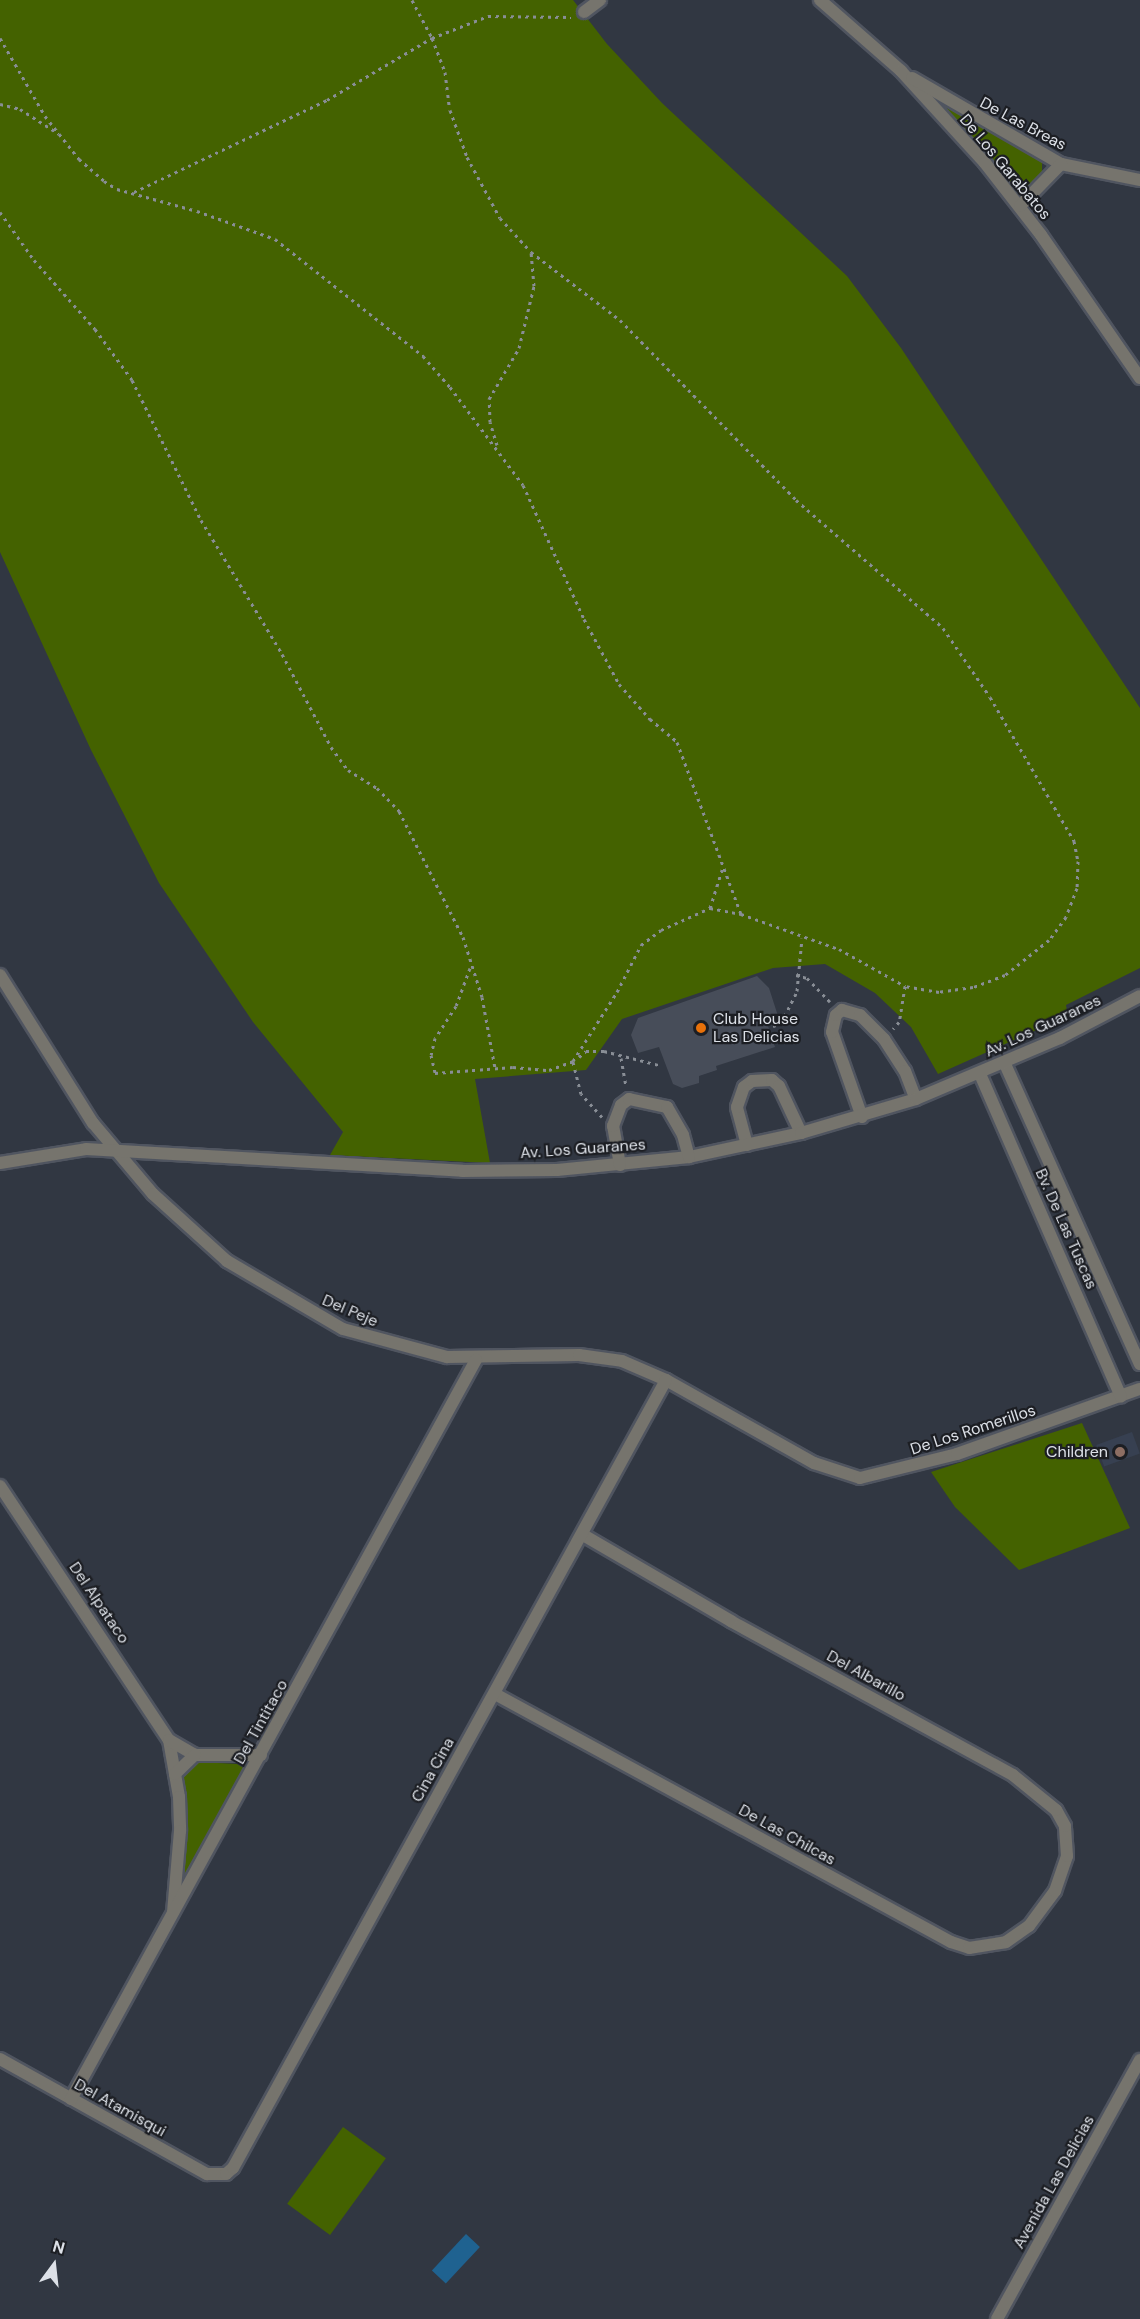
<!DOCTYPE html>
<html>
<head>
<meta charset="utf-8">
<style>
  body { margin:0 }
  #map { position:relative; width:1140px; height:2319px; overflow:hidden; background:#313742; font-family:"DM Sans",sans-serif }
  div>[style] { position:absolute }
  .built>* { inset:0; background:#374051; transform-origin:0 0 }
  .green>* { inset:0; background:#446200; transform-origin:0 0 }
  .water>* { inset:0; background:#1f6290; transform-origin:0 0 }
  .building>* { inset:0; background:#474d59 }
  .path>* { height:3px; margin-top:-1.5px; transform-origin:0; background:repeating-linear-gradient(90deg,#898e96 0 3px,transparent 0 7.5px) }
  .roads { filter:drop-shadow(2px 0 #505560) drop-shadow(-2px 0 #505560) drop-shadow(0 2px #505560) drop-shadow(0 -2px #505560) }
  .street>* { height:12px; margin:-6px; padding:0 6px; transform-origin:6px; border-radius:6px; background:#76746d }
  .dots>* { width:16px; height:16px; translate:-50% -50%; box-sizing:border-box; border:3px solid #1c1e23; border-radius:50% }
  span { translate:-50% -50%; white-space:nowrap; text-align:center; line-height:1.15; -webkit-text-stroke:4.5px #1c1e23; paint-order:stroke }
  .street-label { font-size:16px; color:#dce0e7 }
  .poi-label { font-size:16px; color:#dce0e7 }
  .left { translate:0 -50%; text-align:left }
  .right { translate:-100% -50%; text-align:right }
  .north { position:absolute; left:24px; top:2235px; width:60px; height:60px; -webkit-text-stroke:4px #1c1e23; paint-order:stroke; rotate:15deg; font-size:16px; font-weight:700; line-height:24px; text-align:center; color:#dce0e7 }
  .north::after { content:''; display:block; margin:auto; width:21px; height:27px; background:#dce0e7; clip-path:polygon(50% 0,100% 100%,50% 72%,0 100%) }
</style>
</head>
<body>
<div id="map">
  <div class="built">
    <div style="left:1132px;top:1432px;width:23px;height:38px;rotate:70deg"></div>
  </div>
  <div class="green">
    <div style="clip-path:polygon(0 0,573px 0,607px 44px,662px 103px,847px 276px,901px 348px,1140px 708px,1140px 968px,1066px 1005px,1068px 1016px,938px 1074px,911px 1027px,875px 993px,825px 964px,773px 968px,622px 1019px,586px 1070px,475px 1079px,490px 1163px,330px 1155px,343px 1132px,253px 1022px,159px 883px,91px 750px,0 552px)"></div>
    <div style="clip-path:polygon(922px 90px,1042px 159px,1042px 172px,1035px 182px,1026px 190px,1015px 190px)"></div>
    <div style="clip-path:polygon(1082px 1423px,1130px 1528px,1019px 1570px,955px 1507px,931px 1472px)"></div>
    <div style="clip-path:polygon(198px 1762px,237px 1764px,245px 1769px,244px 1776px,183px 1880px,186px 1813px,182px 1777px)"></div>
    <div style="left:343px;top:2127px;width:53px;height:95px;rotate:36deg"></div>
  </div>
  <div class="water">
    <div style="left:466px;top:2234px;width:19px;height:50px;rotate:43deg"></div>
  </div>
  <div class="building">
    <div style="clip-path:polygon(757px 976px,769px 988px,778px 1016px,766px 1020px,775px 1047px,716px 1066px,717px 1070px,699px 1076px,699px 1083px,682px 1088px,673px 1084px,659px 1047px,638px 1053px,631px 1035px,638px 1018px)"></div>
  </div>
  <div class="path">
    <div style="left:412px;top:0;width:43px;rotate:62.2deg"></div>
    <div style="left:432px;top:38px;width:60px;rotate:-21.4deg"></div>
    <div style="left:488px;top:16px;width:83px;rotate:0.7deg"></div>
    <div style="left:0;top:38px;width:90px;rotate:60deg"></div>
    <div style="left:45px;top:116px;width:55px;rotate:51.7deg"></div>
    <div style="left:79px;top:159px;width:33px;rotate:41deg"></div>
    <div style="left:104px;top:181px;width:15px;rotate:32deg"></div>
    <div style="left:117px;top:189px;width:83px;rotate:15.4deg"></div>
    <div style="left:197px;top:211px;width:83px;rotate:19.7deg"></div>
    <div style="left:275px;top:239px;width:189px;rotate:38.3deg"></div>
    <div style="left:423px;top:356px;width:41px;rotate:48.9deg"></div>
    <div style="left:450px;top:387px;width:122px;rotate:53.3deg"></div>
    <div style="left:523px;top:485px;width:147px;rotate:65.5deg"></div>
    <div style="left:584px;top:619px;width:74px;rotate:61.7deg"></div>
    <div style="left:619px;top:684px;width:47px;rotate:48.5deg"></div>
    <div style="left:650px;top:719px;width:35px;rotate:40deg"></div>
    <div style="left:677px;top:742px;width:184px;rotate:69.6deg"></div>
    <div style="left:0;top:104px;width:21px;rotate:14deg"></div>
    <div style="left:20px;top:109px;width:46px;rotate:32.7deg"></div>
    <div style="left:134px;top:192px;width:214px;rotate:-25.5deg"></div>
    <div style="left:327px;top:100px;width:122px;rotate:-30.6deg"></div>
    <div style="left:432px;top:38px;width:36px;rotate:69deg"></div>
    <div style="left:445px;top:72px;width:38px;rotate:83deg"></div>
    <div style="left:450px;top:110px;width:50px;rotate:70.1deg"></div>
    <div style="left:467px;top:157px;width:69px;rotate:61.6deg"></div>
    <div style="left:500px;top:218px;width:46px;rotate:47.6deg"></div>
    <div style="left:0;top:212px;width:59px;rotate:54.7deg"></div>
    <div style="left:34px;top:260px;width:92px;rotate:48.5deg"></div>
    <div style="left:95px;top:329px;width:63px;rotate:54deg"></div>
    <div style="left:132px;top:380px;width:156px;rotate:63.8deg"></div>
    <div style="left:201px;top:520px;width:157px;rotate:58.8deg"></div>
    <div style="left:282px;top:654px;width:105px;rotate:62.2deg"></div>
    <div style="left:331px;top:747px;width:29px;rotate:54deg"></div>
    <div style="left:348px;top:770px;width:34px;rotate:32deg"></div>
    <div style="left:377px;top:788px;width:32px;rotate:46deg"></div>
    <div style="left:399px;top:811px;width:141px;rotate:63.1deg"></div>
    <div style="left:463px;top:937px;width:63px;rotate:72.4deg"></div>
    <div style="left:482px;top:997px;width:72px;rotate:79.6deg"></div>
    <div style="left:497px;top:445px;width:24px;rotate:-107deg"></div>
    <div style="left:490px;top:422px;width:23px;rotate:-92deg"></div>
    <div style="left:489px;top:399px;width:59px;rotate:-59.5deg"></div>
    <div style="left:519px;top:348px;width:64px;rotate:-76.4deg"></div>
    <div style="left:534px;top:286px;width:34px;rotate:-95deg"></div>
    <div style="left:531px;top:252px;width:112px;rotate:37.4deg"></div>
    <div style="left:620px;top:320px;width:252px;rotate:45.6deg"></div>
    <div style="left:796px;top:500px;width:195px;rotate:41deg"></div>
    <div style="left:943px;top:628px;width:83px;rotate:55.7deg"></div>
    <div style="left:990px;top:697px;width:167px;rotate:59.7deg"></div>
    <div style="left:1074px;top:841px;width:20px;rotate:79deg"></div>
    <div style="left:1078px;top:861px;width:27px;rotate:92deg"></div>
    <div style="left:1077px;top:888px;width:31px;rotate:111deg"></div>
    <div style="left:1066px;top:917px;width:29px;rotate:126deg"></div>
    <div style="left:1049px;top:940px;width:56px;rotate:141.5deg"></div>
    <div style="left:1005px;top:975px;width:34px;rotate:159deg"></div>
    <div style="left:973px;top:987px;width:34px;rotate:172deg"></div>
    <div style="left:939px;top:992px;width:35px;rotate:-170deg"></div>
    <div style="left:710px;top:908px;width:43px;rotate:-72.4deg"></div>
    <div style="left:470px;top:968px;width:40px;rotate:110.2deg"></div>
    <div style="left:456px;top:1006px;width:38px;rotate:123deg"></div>
    <div style="left:435px;top:1038px;width:17px;rotate:103deg"></div>
    <div style="left:431px;top:1055px;width:18px;rotate:77deg"></div>
    <div style="left:435px;top:1073px;width:78px;rotate:-4.4deg"></div>
    <div style="left:513px;top:1067px;width:36px;rotate:5deg"></div>
    <div style="left:549px;top:1070px;width:27px;rotate:-20deg"></div>
    <div style="left:796px;top:975px;width:11px;rotate:15deg"></div>
    <div style="left:807px;top:978px;width:33px;rotate:46deg"></div>
    <div style="left:773px;top:1026px;width:9px;rotate:-21deg"></div>
    <div style="left:781px;top:1023px;width:36px;rotate:-63deg"></div>
    <div style="left:797px;top:991px;width:53px;rotate:-84.6deg"></div>
    <div style="left:579px;top:1057px;width:9px;rotate:-41deg"></div>
    <div style="left:586px;top:1051px;width:18px"></div>
    <div style="left:604px;top:1051px;width:57px;rotate:14.3deg"></div>
    <div style="left:621px;top:1058px;width:27px;rotate:80deg"></div>
    <div style="left:602px;top:1117px;width:31px;rotate:-132deg"></div>
    <div style="left:581px;top:1094px;width:34px;rotate:-104deg"></div>
    <div style="left:573px;top:1061px;width:82px;rotate:-57.5deg"></div>
    <div style="left:617px;top:992px;width:53px;rotate:-62.9deg"></div>
    <div style="left:641px;top:945px;width:25px;rotate:-37deg"></div>
    <div style="left:661px;top:930px;width:54px;rotate:-24.2deg"></div>
    <div style="left:710px;top:908px;width:32px;rotate:11deg"></div>
    <div style="left:741px;top:914px;width:104px;rotate:19.7deg"></div>
    <div style="left:839px;top:949px;width:76px;rotate:29.3deg"></div>
    <div style="left:905px;top:986px;width:36px;rotate:99deg"></div>
    <div style="left:899px;top:1022px;width:9px;rotate:131deg"></div>
  </div>
  <div class="roads">
    <div class="street">
      <div style="left:820px;top:0;width:108px;rotate:41.2deg"></div>
      <div style="left:901px;top:71px;width:125px;rotate:47.6deg"></div>
      <div style="left:985px;top:163px;width:91px;rotate:52.1deg"></div>
      <div style="left:1041px;top:235px;width:174px;rotate:55.3deg"></div>
      <div style="left:584px;top:12px;width:20px;rotate:-37deg"></div>
      <div style="left:912px;top:78px;width:172px;rotate:30deg"></div>
      <div style="left:1061px;top:164px;width:81px;rotate:11.4deg"></div>
      <div style="left:1020px;top:206px;width:59px;rotate:-45.7deg"></div>
      <div style="left:0;top:975px;width:175px;rotate:57.9deg"></div>
      <div style="left:93px;top:1123px;width:93px;rotate:49.8deg"></div>
      <div style="left:153px;top:1194px;width:100px;rotate:42.2deg"></div>
      <div style="left:227px;top:1261px;width:134px;rotate:30.4deg"></div>
      <div style="left:343px;top:1329px;width:108px;rotate:15.1deg"></div>
      <div style="left:447px;top:1357px;width:132px;rotate:-0.9deg"></div>
      <div style="left:579px;top:1355px;width:43px;rotate:7.9deg"></div>
      <div style="left:622px;top:1361px;width:48px;rotate:23.4deg"></div>
      <div style="left:666px;top:1380px;width:170px;rotate:29.3deg"></div>
      <div style="left:814px;top:1463px;width:48px;rotate:18.1deg"></div>
      <div style="left:860px;top:1478px;width:100px;rotate:-13.9deg"></div>
      <div style="left:957px;top:1454px;width:194px;rotate:-19.6deg"></div>
      <div style="left:1005px;top:1064px;width:329px;rotate:65.8deg"></div>
      <div style="left:980px;top:1074px;width:352px;rotate:66.4deg"></div>
      <div style="left:862px;top:1117px;width:90px;rotate:-109.4deg"></div>
      <div style="left:832px;top:1032px;width:17px;rotate:-77deg"></div>
      <div style="left:836px;top:1015px;width:8px;rotate:-40deg"></div>
      <div style="left:842px;top:1010px;width:19px;rotate:16deg"></div>
      <div style="left:860px;top:1015px;width:34px;rotate:45deg"></div>
      <div style="left:884px;top:1039px;width:38px;rotate:57deg"></div>
      <div style="left:905px;top:1071px;width:30px;rotate:69deg"></div>
      <div style="left:747px;top:1145px;width:39px;rotate:-105deg"></div>
      <div style="left:737px;top:1107px;width:21px;rotate:-71deg"></div>
      <div style="left:744px;top:1087px;width:10px;rotate:-37deg"></div>
      <div style="left:752px;top:1081px;width:20px;rotate:-3deg"></div>
      <div style="left:772px;top:1080px;width:9px;rotate:41deg"></div>
      <div style="left:779px;top:1086px;width:52px;rotate:64.9deg"></div>
      <div style="left:0;top:1163px;width:87px;rotate:-9.2deg"></div>
      <div style="left:86px;top:1149px;width:377px;rotate:3.3deg"></div>
      <div style="left:462px;top:1171px;width:95px;rotate:-0.6deg"></div>
      <div style="left:557px;top:1170px;width:133px;rotate:-5.6deg"></div>
      <div style="left:689px;top:1157px;width:115px;rotate:-12.1deg"></div>
      <div style="left:801px;top:1133px;width:120px;rotate:-16.5deg"></div>
      <div style="left:916px;top:1099px;width:156px;rotate:-23deg"></div>
      <div style="left:1060px;top:1038px;width:90px;rotate:-27.7deg"></div>
      <div style="left:620px;top:1165px;width:40px;rotate:-100deg"></div>
      <div style="left:613px;top:1126px;width:22px;rotate:-69deg"></div>
      <div style="left:621px;top:1105px;width:10px;rotate:-37deg"></div>
      <div style="left:629px;top:1099px;width:39px;rotate:12deg"></div>
      <div style="left:667px;top:1107px;width:32px;rotate:60deg"></div>
      <div style="left:683px;top:1135px;width:23px;rotate:75deg"></div>
      <div style="left:0;top:1486px;width:305px;rotate:56.4deg"></div>
      <div style="left:169px;top:1740px;width:58px;rotate:80deg"></div>
      <div style="left:179px;top:1797px;width:34px;rotate:88deg"></div>
      <div style="left:180px;top:1831px;width:81px;rotate:94.9deg"></div>
      <div style="left:495px;top:1694px;width:519px;rotate:28.54deg"></div>
      <div style="left:951px;top:1942px;width:19px;rotate:18deg"></div>
      <div style="left:969px;top:1948px;width:37px;rotate:-9deg"></div>
      <div style="left:1006px;top:1942px;width:28px;rotate:-35deg"></div>
      <div style="left:1029px;top:1926px;width:44px;rotate:-53.4deg"></div>
      <div style="left:1055px;top:1891px;width:37px;rotate:-71deg"></div>
      <div style="left:1067px;top:1856px;width:30px;rotate:-94deg"></div>
      <div style="left:1065px;top:1826px;width:18px;rotate:-119deg"></div>
      <div style="left:1056px;top:1810px;width:55px;rotate:-140.9deg"></div>
      <div style="left:1013px;top:1775px;width:321px;rotate:-151.4deg"></div>
      <div style="left:731px;top:1621px;width:171px;rotate:-149.8deg"></div>
      <div style="left:169px;top:1740px;width:30px;rotate:30deg"></div>
      <div style="left:195px;top:1755px;width:66px"></div>
      <div style="left:175px;top:1774px;width:28px;rotate:-44deg"></div>
      <div style="left:0;top:2059px;width:237px;rotate:29.1deg"></div>
      <div style="left:207px;top:2174px;width:19px"></div>
      <div style="left:226px;top:2174px;width:9px;rotate:-41deg"></div>
      <div style="left:233px;top:2168px;width:899px;rotate:-61.21deg"></div>
      <div style="left:71px;top:2099px;width:843px;rotate:-61.28deg"></div>
      <div style="left:997px;top:2319px;width:296px;rotate:-61.1deg"></div>
    </div>
  </div>
  <div class="dots">
    <div style="left:701px;top:1028px;background:#e8710a"></div>
    <div style="left:1120px;top:1452px;background:#8d6e63"></div>
  </div>
  <div class="street-label">
    <span style="left:1023px;top:124px;rotate:28deg">De Las Breas</span>
    <span style="left:1005px;top:167px;rotate:50deg">De Los Garabatos</span>
    <span style="left:1043px;top:1026px;rotate:-25deg">Av. Los Guaranes</span>
    <span style="left:583px;top:1149px;rotate:-4deg">Av. Los Guaranes</span>
    <span style="left:1066px;top:1229px;rotate:66deg">Bv. De Las Tuscas</span>
    <span style="left:350px;top:1311px;rotate:23deg">Del Peje</span>
    <span style="left:973px;top:1430px;rotate:-18deg">De Los Romerillos</span>
    <span style="left:99px;top:1603px;rotate:56deg">Del Alpataco</span>
    <span style="left:866px;top:1676px;rotate:29deg">Del Albarillo</span>
    <span style="left:261px;top:1722px;rotate:-61deg">Del Tintitaco</span>
    <span style="left:433px;top:1770px;rotate:-61deg">Cina Cina</span>
    <span style="left:787px;top:1835px;rotate:29deg">De Las Chilcas</span>
    <span style="left:120px;top:2108px;rotate:29deg">Del Atamisqui</span>
    <span style="left:1054px;top:2182px;rotate:-61deg">Avenida Las Delicias</span>
  </div>
  <div class="poi-label">
    <span class="left" style="left:713px;top:1028px">Club House<br>Las Delicias</span>
    <span class="right" style="left:1108px;top:1452px">Children</span>
  </div>
  <div class="north">N</div>
</div>
</body>
</html>
